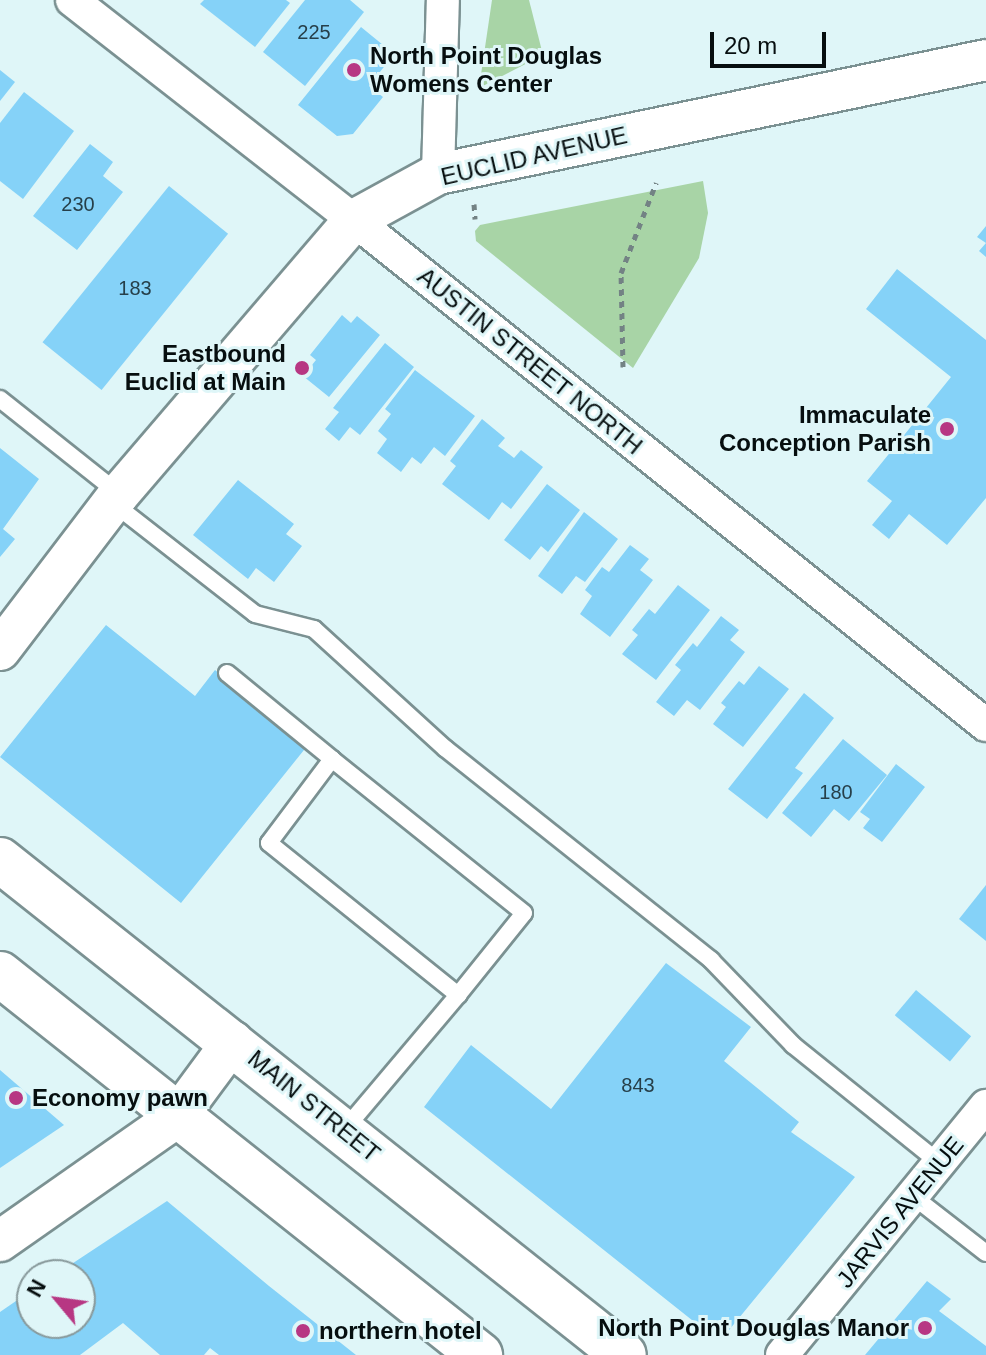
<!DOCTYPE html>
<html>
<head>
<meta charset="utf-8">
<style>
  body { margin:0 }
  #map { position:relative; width:986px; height:1355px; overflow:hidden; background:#dff6f8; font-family:Arial,sans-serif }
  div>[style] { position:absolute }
  .green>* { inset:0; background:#a8d4a6 }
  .building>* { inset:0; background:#85d2f8; transform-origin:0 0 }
  .path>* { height:5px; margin-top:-2.5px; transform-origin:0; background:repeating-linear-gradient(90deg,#738284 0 6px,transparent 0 12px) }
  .roads { filter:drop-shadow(2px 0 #7b9192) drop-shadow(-2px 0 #7b9192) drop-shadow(0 2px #7b9192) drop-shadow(0 -2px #7b9192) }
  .service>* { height:16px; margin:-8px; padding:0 8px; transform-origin:8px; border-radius:8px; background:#fff }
  .minor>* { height:32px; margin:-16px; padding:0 16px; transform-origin:16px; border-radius:16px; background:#fff }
  .tertiary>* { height:40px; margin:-20px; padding:0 20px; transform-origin:20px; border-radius:20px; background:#fff }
  .primary>* { height:44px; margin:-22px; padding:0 22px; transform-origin:22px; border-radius:22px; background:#fff }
  .dots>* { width:22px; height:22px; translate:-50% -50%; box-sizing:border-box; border:4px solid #dff6f8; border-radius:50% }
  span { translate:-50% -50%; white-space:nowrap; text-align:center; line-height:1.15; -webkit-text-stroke:6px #dff6f8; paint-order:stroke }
  .number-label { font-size:20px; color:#263f49 }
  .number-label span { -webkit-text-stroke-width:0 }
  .poi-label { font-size:24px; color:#060e0f; font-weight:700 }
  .left { translate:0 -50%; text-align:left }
  .right { translate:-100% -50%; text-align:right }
  .street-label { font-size:24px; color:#060e0f }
  .north { position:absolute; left:16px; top:1259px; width:80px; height:80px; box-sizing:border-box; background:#dff6f8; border:2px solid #88999b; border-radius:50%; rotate:299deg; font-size:22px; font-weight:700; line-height:32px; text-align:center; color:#060e0f }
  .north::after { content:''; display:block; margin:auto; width:28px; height:36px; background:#b73783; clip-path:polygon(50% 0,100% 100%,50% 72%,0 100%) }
  .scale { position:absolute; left:710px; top:32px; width:116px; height:36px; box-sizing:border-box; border:4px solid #060e0f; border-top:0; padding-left:10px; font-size:24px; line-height:28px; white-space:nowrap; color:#060e0f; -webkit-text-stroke:6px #dff6f8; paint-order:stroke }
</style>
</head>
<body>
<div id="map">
  <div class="green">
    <div style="clip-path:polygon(492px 0,529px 0,543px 55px,479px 88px)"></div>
    <div style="clip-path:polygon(703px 181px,708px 213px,699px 258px,633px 368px,476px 241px,475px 231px,480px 225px)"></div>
  </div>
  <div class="building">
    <div style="clip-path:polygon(204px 0,286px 0,290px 3px,255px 47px,200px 4px)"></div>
    <div style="clip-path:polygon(305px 0,350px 0,364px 12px,305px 86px,263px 52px)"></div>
    <div style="clip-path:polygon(361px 27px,394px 54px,369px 86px,383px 97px,353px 134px,337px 136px,298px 105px)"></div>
    <div style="clip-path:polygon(0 70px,15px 82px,0 101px)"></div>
    <div style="clip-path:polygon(24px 92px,74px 131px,23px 199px,0 181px,0 123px)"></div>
    <div style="clip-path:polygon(90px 144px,113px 162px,103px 176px,123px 192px,77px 250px,33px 216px)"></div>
    <div style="left:169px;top:186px;width:76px;height:201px;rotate:39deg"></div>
    <div style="clip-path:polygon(986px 226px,986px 257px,979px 251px,986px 243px,977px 237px)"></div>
    <div style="clip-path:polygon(897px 269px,986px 340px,986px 498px,947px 545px,909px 514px,889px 539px,872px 525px,892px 501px,867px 481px,951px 377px,866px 309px)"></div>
    <div style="clip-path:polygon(342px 315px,351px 323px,357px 316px,380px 335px,329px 397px,303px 376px,316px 360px,310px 355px)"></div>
    <div style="clip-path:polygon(385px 343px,414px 367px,360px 435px,350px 427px,339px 441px,325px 429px,339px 412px,333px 408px)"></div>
    <div style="clip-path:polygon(415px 370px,475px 416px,445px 456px,434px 447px,421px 464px,412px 457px,401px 472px,377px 453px,387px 439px,378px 431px,391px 414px,385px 409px)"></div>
    <div style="clip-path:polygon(482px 419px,505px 438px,498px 446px,505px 451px,514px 458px,521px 450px,543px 467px,511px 509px,502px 502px,489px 520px,442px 484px,456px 466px,450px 461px)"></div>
    <div style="clip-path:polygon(0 448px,39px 479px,3px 529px,15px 539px,0 557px)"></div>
    <div style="clip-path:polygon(238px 480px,294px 524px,286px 534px,302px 546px,274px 582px,256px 568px,248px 579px,193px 535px)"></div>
    <div style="clip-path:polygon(547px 484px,580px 510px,548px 552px,541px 546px,530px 560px,504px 540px)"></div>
    <div style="clip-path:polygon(584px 512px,618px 539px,585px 582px,576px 576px,562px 594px,538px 576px)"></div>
    <div style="clip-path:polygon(630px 545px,649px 559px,640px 570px,653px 580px,610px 637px,580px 614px,592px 596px,585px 590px,602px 567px,609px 572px)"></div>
    <div style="clip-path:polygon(678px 585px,710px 610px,656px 680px,622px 654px,638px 635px,632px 630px,649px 609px,655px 614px)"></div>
    <div style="clip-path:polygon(721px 616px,739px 630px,730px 640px,745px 652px,700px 710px,687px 700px,674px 716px,656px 702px,681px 670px,675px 665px,693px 643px,697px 647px)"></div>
    <div style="clip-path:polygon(106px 625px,195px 696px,215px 670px,308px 745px,181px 903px,0 757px)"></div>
    <div style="clip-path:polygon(759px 666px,789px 689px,743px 747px,713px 724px,726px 707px,721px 703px,739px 681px,744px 685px)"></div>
    <div style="clip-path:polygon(804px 693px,834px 718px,795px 768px,803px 773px,767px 819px,728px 789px)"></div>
    <div style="clip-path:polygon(843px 739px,887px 775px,849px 821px,834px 809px,811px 837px,782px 813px)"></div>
    <div style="clip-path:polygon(896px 764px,925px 787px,882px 842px,863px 828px,870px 819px,860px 812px)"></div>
    <div style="clip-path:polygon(986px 885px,986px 941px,959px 919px)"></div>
    <div style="clip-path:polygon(666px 963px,751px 1027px,724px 1061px,799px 1122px,791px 1132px,855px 1177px,725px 1335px,712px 1336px,424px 1107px,471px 1045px,551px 1109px)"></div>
    <div style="left:916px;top:990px;width:72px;height:33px;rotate:40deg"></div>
    <div style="clip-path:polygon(0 1070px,64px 1125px,0 1168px)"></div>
    <div style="clip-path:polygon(167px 1201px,269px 1286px,356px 1355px,219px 1355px,210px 1348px,204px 1355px,160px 1355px,123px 1323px,80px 1355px,0 1355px,0 1312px,32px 1290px,32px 1323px,80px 1323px,80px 1275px,55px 1275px)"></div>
    <div style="clip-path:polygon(927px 1281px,951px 1299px,939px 1311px,986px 1346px,986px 1355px,865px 1355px)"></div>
  </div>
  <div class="path">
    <div style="left:474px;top:204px;width:15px;rotate:86deg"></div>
    <div style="left:623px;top:367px;width:94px;rotate:-91.2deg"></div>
    <div style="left:621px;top:273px;width:97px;rotate:-68.7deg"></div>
  </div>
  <div class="roads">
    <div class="service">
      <div style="left:0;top:399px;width:151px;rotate:38.5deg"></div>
      <div style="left:113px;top:503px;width:180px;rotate:38deg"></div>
      <div style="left:255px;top:614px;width:61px;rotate:14.3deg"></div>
      <div style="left:314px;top:629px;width:178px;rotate:42.3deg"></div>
      <div style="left:446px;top:749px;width:339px;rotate:38.5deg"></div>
      <div style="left:711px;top:960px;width:118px;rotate:46deg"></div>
      <div style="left:793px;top:1045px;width:189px;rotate:38.8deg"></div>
      <div style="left:227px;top:673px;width:136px;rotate:39.3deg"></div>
      <div style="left:344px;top:1130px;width:177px;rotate:-49.8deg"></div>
      <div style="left:458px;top:995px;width:105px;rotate:-51.2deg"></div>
      <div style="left:524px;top:913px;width:246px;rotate:-141.3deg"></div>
      <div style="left:332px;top:759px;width:105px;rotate:126.9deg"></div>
      <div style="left:269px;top:843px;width:243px;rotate:38.8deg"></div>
      <div style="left:914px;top:1197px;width:91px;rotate:37.9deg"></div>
    </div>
    <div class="minor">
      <div style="left:72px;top:0;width:358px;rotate:38deg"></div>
      <div style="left:354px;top:220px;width:809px;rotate:38.63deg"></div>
      <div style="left:438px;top:174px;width:174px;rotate:-88.4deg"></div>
      <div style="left:782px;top:1355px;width:322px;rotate:-50.7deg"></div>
    </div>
    <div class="tertiary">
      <div style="left:0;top:650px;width:196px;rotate:-52.7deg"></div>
      <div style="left:119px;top:494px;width:361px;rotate:-49.4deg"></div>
      <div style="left:354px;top:220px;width:96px;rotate:-28.7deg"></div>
      <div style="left:438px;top:174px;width:560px;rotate:-11.75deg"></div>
      <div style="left:0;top:1241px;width:216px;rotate:-35deg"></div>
      <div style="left:177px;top:1117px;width:94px;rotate:-53.6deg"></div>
    </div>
    <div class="primary">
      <div style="left:0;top:860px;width:796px;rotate:38.42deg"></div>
      <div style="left:0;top:974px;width:613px;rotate:38.44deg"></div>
    </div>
  </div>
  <div class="dots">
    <div style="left:354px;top:70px;background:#b73783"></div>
    <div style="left:302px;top:368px;background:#b73783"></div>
    <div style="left:947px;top:429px;background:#b73783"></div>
    <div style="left:16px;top:1098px;background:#b73783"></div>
    <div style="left:925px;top:1328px;background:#b73783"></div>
    <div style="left:303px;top:1331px;background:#b73783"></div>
  </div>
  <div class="number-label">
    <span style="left:314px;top:32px">225</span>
    <span style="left:78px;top:204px">230</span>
    <span style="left:135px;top:288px">183</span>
    <span style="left:836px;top:792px">180</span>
    <span style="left:638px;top:1085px">843</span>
  </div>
  <div class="poi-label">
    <span class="left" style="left:370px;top:70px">North Point Douglas<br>Womens Center</span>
    <span class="right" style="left:286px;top:368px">Eastbound<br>Euclid at Main</span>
    <span class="right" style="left:931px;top:429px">Immaculate<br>Conception Parish</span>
    <span class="left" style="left:32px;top:1098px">Economy pawn</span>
    <span class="right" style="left:909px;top:1328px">North Point Douglas Manor</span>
    <span class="left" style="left:319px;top:1331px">northern hotel</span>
  </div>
  <div class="street-label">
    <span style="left:534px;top:156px;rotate:-13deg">EUCLID AVENUE</span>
    <span style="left:530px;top:361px;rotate:39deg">AUSTIN STREET NORTH</span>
    <span style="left:314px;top:1106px;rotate:39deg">MAIN STREET</span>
    <span style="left:900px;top:1212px;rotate:-51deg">JARVIS AVENUE</span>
  </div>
  <div class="north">N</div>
  <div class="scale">20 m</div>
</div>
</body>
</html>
